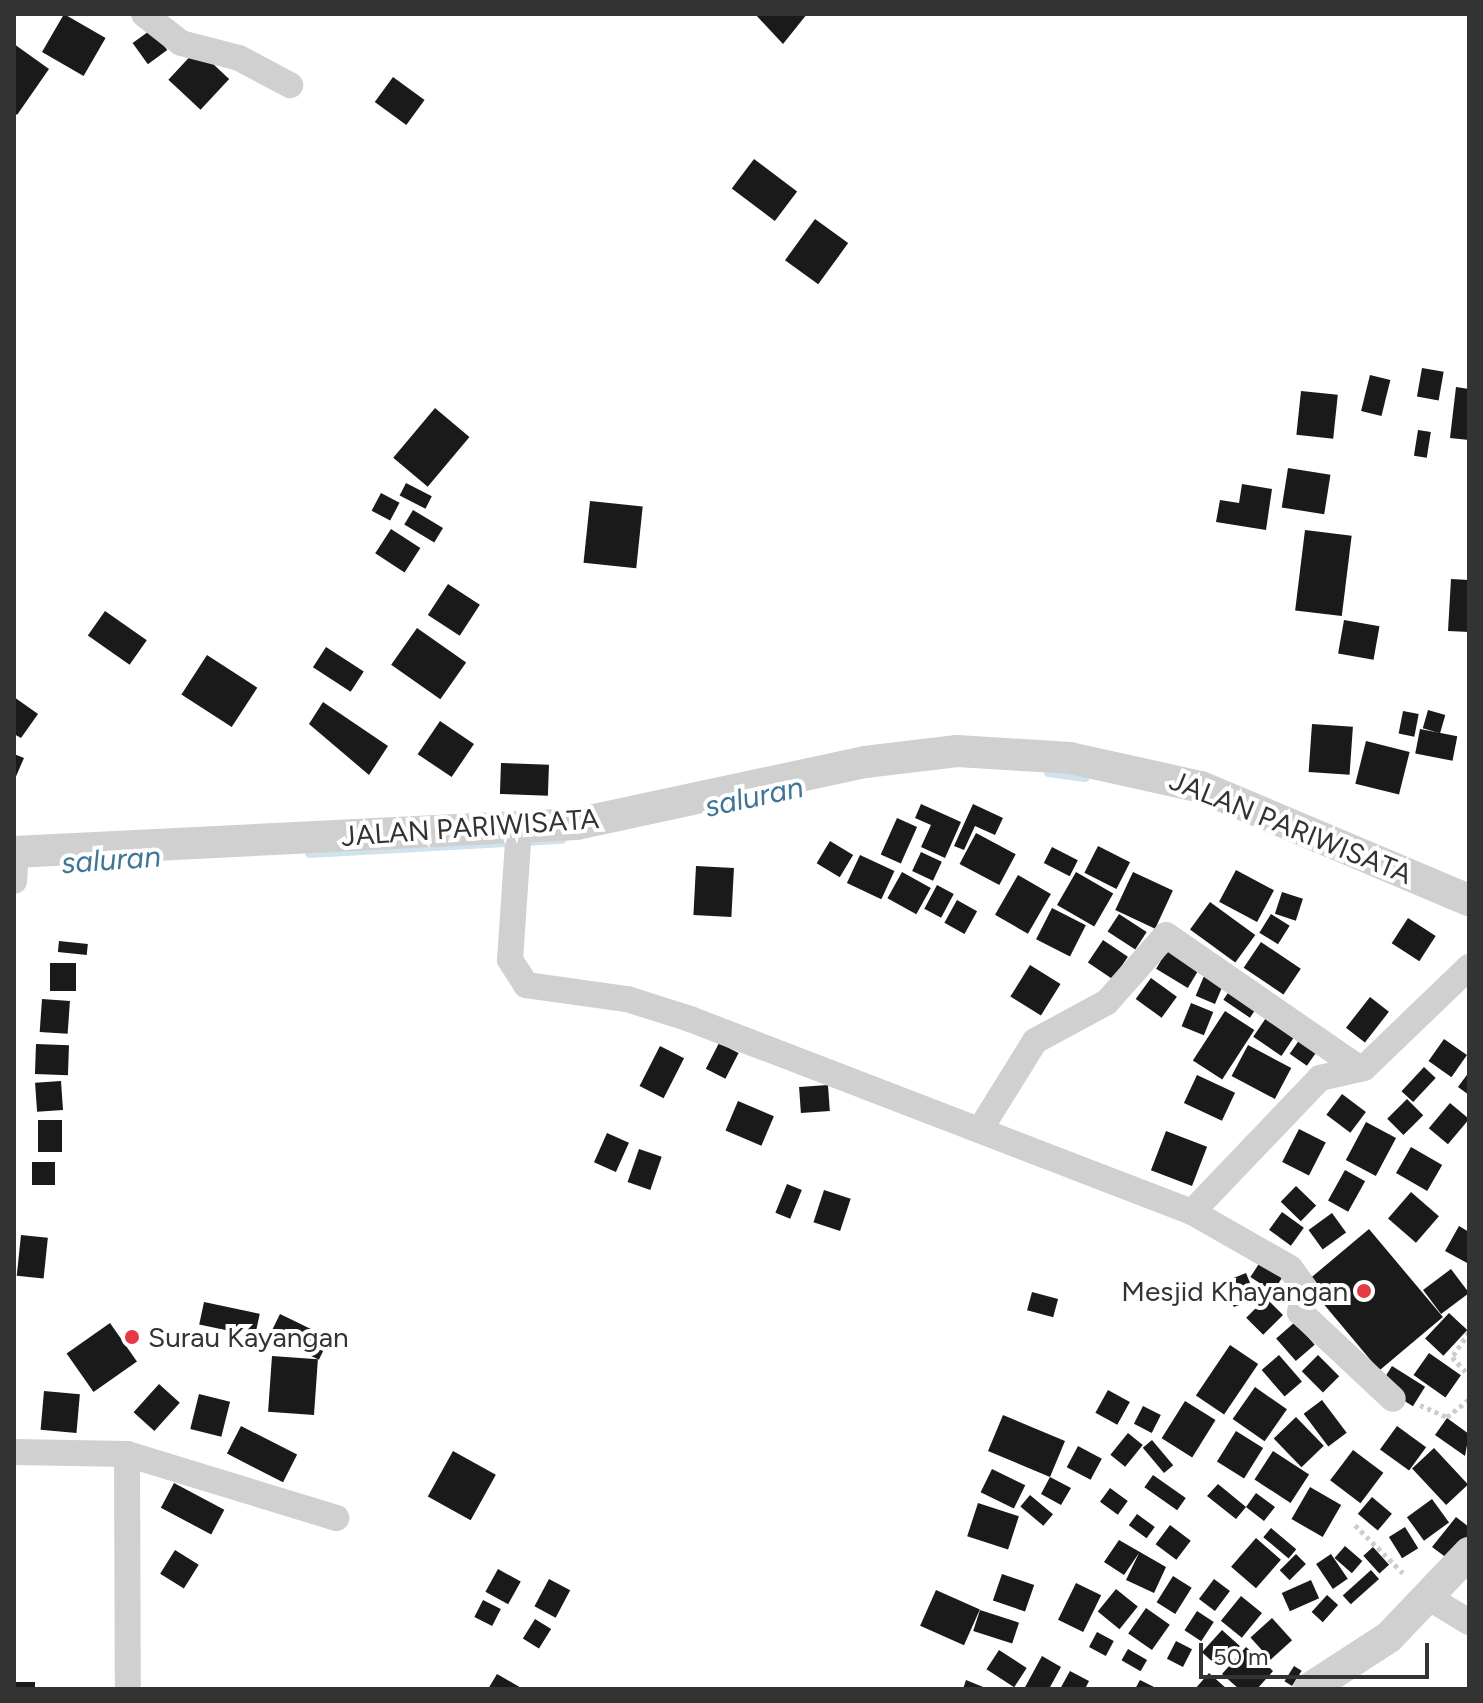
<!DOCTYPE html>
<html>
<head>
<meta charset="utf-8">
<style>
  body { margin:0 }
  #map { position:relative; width:1483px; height:1703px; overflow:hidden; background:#fff; font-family:Figtree,sans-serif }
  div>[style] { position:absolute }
  .stream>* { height:9px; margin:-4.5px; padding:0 4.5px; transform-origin:4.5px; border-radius:4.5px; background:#cfe2ee }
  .building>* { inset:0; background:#1a1a1a; transform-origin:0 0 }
  .path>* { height:5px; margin-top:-2.5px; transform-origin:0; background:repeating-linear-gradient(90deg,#cdcdcd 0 4px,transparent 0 8px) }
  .minor>* { height:26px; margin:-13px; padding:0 13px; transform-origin:13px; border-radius:13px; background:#d0d0d0 }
  .tertiary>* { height:32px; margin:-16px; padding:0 16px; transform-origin:16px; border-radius:16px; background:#d0d0d0 }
  .dots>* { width:22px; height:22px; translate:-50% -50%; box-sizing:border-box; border:4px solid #fff; border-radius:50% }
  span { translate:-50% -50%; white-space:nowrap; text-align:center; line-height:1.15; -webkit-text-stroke:8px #fff; paint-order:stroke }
  .street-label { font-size:28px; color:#333 }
  .poi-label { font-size:28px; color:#333 }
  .right { translate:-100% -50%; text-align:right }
  .left { translate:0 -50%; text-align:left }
  .water-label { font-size:30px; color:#3f7597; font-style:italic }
  .frame { position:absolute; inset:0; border:16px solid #333; pointer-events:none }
  .scale { position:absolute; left:1199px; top:1643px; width:230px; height:36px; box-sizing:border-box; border:4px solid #333; border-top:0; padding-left:10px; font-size:24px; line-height:28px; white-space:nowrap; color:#333; -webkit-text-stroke:6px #fff; paint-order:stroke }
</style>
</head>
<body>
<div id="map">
  <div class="stream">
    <div style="left:1048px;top:772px;width:37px;rotate:8deg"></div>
    <div style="left:309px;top:853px;width:253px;rotate:-3.2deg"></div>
  </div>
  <div class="building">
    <div style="left:64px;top:14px;width:48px;height:44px;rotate:30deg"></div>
    <div style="clip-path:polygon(755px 14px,807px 14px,783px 44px)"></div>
    <div style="left:152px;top:29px;width:26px;height:24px;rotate:54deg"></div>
    <div style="clip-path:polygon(14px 44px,49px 69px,17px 115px,14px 112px)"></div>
    <div style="left:197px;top:49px;width:44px;height:42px;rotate:43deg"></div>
    <div style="left:393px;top:77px;width:39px;height:31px;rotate:36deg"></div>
    <div style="left:754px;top:159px;width:54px;height:37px;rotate:37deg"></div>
    <div style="left:815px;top:219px;width:41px;height:51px;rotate:36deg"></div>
    <div style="left:1422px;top:368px;width:22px;height:29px;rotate:10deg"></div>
    <div style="left:1370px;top:375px;width:21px;height:37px;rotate:14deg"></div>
    <div style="clip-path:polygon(1456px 387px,1469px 389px,1469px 440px,1450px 438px)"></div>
    <div style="left:1301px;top:391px;width:37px;height:44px;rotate:6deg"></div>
    <div style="left:435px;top:408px;width:45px;height:65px;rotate:40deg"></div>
    <div style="left:1418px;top:430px;width:13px;height:26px;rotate:9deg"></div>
    <div style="left:1288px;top:468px;width:43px;height:40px;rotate:9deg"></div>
    <div style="left:406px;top:483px;width:29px;height:14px;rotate:27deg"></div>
    <div style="clip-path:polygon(1242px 484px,1272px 489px,1266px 530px,1216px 522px,1220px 500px,1239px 503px)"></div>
    <div style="left:381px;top:493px;width:21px;height:20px;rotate:28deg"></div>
    <div style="left:590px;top:501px;width:53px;height:62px;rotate:6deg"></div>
    <div style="left:413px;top:510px;width:35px;height:17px;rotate:31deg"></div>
    <div style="left:391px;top:529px;width:35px;height:29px;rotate:33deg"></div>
    <div style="left:1305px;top:530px;width:47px;height:81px;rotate:7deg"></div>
    <div style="clip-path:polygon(1451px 579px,1469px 580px,1469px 632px,1448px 631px)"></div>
    <div style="left:448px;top:584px;width:38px;height:37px;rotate:33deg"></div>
    <div style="left:105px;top:611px;width:51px;height:30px;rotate:35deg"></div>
    <div style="left:1344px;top:620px;width:36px;height:34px;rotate:10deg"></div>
    <div style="left:417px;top:628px;width:60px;height:45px;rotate:35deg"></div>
    <div style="left:326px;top:647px;width:45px;height:24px;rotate:33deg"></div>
    <div style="left:207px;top:655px;width:60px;height:47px;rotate:33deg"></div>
    <div style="clip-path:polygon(14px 697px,38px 714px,21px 738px,14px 734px)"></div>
    <div style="clip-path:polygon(323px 702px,388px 746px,369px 775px,309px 724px)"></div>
    <div style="left:1428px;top:710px;width:18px;height:19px;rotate:16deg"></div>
    <div style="left:1403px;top:711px;width:16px;height:23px;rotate:11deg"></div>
    <div style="left:440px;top:721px;width:41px;height:40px;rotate:34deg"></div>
    <div style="left:1312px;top:724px;width:41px;height:48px;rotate:4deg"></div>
    <div style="left:1420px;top:729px;width:38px;height:25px;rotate:11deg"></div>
    <div style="left:1366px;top:741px;width:45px;height:44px;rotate:14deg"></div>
    <div style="clip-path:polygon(14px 754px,24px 758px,14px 781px)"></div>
    <div style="left:501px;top:763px;width:48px;height:31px;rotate:2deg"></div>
    <div style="clip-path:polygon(921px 804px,961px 822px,945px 858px,921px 847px,931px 825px,915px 818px)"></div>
    <div style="clip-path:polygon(973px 804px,1003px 818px,995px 835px,975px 826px,964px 850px,954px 846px)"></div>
    <div style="left:897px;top:818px;width:22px;height:40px;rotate:24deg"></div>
    <div style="left:976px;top:833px;width:45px;height:35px;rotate:28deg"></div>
    <div style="left:830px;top:841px;width:27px;height:26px;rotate:31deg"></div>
    <div style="left:1098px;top:846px;width:36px;height:30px;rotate:27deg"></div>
    <div style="left:1052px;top:847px;width:29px;height:18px;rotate:27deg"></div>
    <div style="left:921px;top:852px;width:23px;height:21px;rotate:25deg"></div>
    <div style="left:860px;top:855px;width:38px;height:31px;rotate:25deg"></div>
    <div style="left:696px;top:866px;width:38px;height:49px;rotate:3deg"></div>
    <div style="left:1236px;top:870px;width:43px;height:36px;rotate:28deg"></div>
    <div style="left:902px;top:872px;width:33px;height:30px;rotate:29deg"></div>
    <div style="left:1076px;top:872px;width:43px;height:38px;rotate:30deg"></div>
    <div style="left:1133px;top:872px;width:44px;height:42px;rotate:25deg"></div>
    <div style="left:1018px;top:875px;width:38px;height:46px;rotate:30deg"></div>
    <div style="left:937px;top:885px;width:19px;height:27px;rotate:28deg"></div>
    <div style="left:1282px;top:892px;width:22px;height:23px;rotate:18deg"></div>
    <div style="left:957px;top:900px;width:23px;height:26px;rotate:29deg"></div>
    <div style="left:1210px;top:902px;width:56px;height:34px;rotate:36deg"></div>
    <div style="left:1052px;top:908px;width:38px;height:35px;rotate:27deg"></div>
    <div style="left:1119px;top:914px;width:33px;height:21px;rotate:33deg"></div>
    <div style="left:1271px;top:914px;width:22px;height:22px;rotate:32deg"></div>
    <div style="left:1408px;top:918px;width:33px;height:30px;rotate:33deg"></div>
    <div style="left:1103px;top:940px;width:30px;height:27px;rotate:34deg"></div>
    <div style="left:59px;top:941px;width:29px;height:11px;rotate:6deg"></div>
    <div style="left:1261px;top:942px;width:48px;height:31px;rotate:34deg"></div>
    <div style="left:1171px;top:944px;width:37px;height:29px;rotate:31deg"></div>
    <div style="left:50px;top:963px;width:26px;height:28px"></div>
    <div style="left:1030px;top:965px;width:36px;height:37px;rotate:32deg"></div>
    <div style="left:1207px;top:969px;width:21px;height:29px;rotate:23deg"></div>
    <div style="left:1151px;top:978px;width:32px;height:26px;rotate:36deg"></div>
    <div style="left:1234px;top:984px;width:32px;height:19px;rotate:34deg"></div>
    <div style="left:1370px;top:997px;width:24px;height:39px;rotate:38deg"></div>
    <div style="left:42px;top:999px;width:28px;height:33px;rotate:4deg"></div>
    <div style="left:1191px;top:1003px;width:24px;height:25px;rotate:22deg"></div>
    <div style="left:1225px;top:1011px;width:35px;height:59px;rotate:33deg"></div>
    <div style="left:1270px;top:1012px;width:34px;height:30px;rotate:34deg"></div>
    <div style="left:1300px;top:1039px;width:21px;height:18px;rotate:35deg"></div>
    <div style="left:1444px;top:1039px;width:28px;height:27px;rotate:35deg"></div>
    <div style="left:719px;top:1043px;width:22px;height:29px;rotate:27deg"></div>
    <div style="left:36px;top:1044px;width:33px;height:30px;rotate:2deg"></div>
    <div style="left:1248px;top:1045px;width:49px;height:35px;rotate:28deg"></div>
    <div style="left:660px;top:1046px;width:27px;height:45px;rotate:27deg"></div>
    <div style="left:1424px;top:1067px;width:16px;height:33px;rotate:43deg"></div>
    <div style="clip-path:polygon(1469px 1072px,1469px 1095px,1458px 1087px)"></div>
    <div style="left:1197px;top:1075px;width:42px;height:31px;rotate:25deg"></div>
    <div style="left:61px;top:1081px;width:29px;height:26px;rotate:86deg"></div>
    <div style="left:828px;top:1085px;width:26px;height:29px;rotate:86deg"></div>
    <div style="left:1342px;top:1094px;width:30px;height:26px;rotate:37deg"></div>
    <div style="left:1407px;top:1099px;width:23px;height:28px;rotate:45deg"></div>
    <div style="left:738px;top:1101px;width:39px;height:32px;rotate:23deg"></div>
    <div style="left:1450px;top:1103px;width:25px;height:33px;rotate:40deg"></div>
    <div style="left:38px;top:1120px;width:24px;height:32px"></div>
    <div style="left:1366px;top:1122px;width:34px;height:43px;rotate:28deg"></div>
    <div style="left:1299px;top:1129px;width:30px;height:37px;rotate:27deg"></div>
    <div style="left:1166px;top:1131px;width:44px;height:42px;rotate:21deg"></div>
    <div style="left:607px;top:1133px;width:24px;height:32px;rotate:24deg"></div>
    <div style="left:1411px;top:1147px;width:36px;height:30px;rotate:30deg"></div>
    <div style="left:639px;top:1149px;width:24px;height:35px;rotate:19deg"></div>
    <div style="left:32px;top:1162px;width:23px;height:23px"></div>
    <div style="left:1345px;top:1170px;width:23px;height:35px;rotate:29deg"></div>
    <div style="left:787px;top:1184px;width:16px;height:31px;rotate:22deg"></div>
    <div style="left:1296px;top:1186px;width:28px;height:22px;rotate:44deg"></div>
    <div style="left:824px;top:1190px;width:28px;height:34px;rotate:18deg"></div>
    <div style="left:1411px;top:1192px;width:37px;height:35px;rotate:41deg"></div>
    <div style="left:1282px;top:1212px;width:27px;height:22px;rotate:36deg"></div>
    <div style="left:1332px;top:1213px;width:24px;height:29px;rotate:54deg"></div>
    <div style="clip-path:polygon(1459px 1226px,1469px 1232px,1469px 1264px,1445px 1251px)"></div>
    <div style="left:1369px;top:1229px;width:115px;height:83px;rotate:50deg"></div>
    <div style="left:21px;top:1235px;width:27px;height:41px;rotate:6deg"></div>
    <div style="left:1264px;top:1256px;width:27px;height:25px;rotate:33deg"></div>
    <div style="left:1451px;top:1269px;width:30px;height:35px;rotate:53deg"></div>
    <div style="left:1246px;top:1273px;width:27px;height:24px;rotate:68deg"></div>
    <div style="left:1032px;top:1292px;width:27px;height:19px;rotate:15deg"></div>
    <div style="left:1266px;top:1298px;width:24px;height:28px;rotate:45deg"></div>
    <div style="left:204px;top:1302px;width:57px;height:23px;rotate:12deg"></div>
    <div style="left:1449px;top:1313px;width:25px;height:35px;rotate:43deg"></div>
    <div style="left:280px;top:1314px;width:55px;height:24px;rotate:26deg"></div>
    <div style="left:1295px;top:1322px;width:30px;height:25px;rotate:49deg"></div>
    <div style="left:110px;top:1323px;width:47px;height:53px;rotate:55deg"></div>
    <div style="left:1230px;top:1345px;width:34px;height:61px;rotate:34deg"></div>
    <div style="left:1429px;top:1353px;width:39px;height:27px;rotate:35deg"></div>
    <div style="left:1279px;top:1355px;width:35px;height:23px;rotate:49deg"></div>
    <div style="left:1318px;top:1355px;width:30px;height:23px;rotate:45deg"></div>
    <div style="left:272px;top:1356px;width:46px;height:56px;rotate:4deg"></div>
    <div style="left:1392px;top:1366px;width:39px;height:23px;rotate:32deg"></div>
    <div style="left:159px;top:1384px;width:28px;height:38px;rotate:42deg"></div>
    <div style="left:1255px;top:1387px;width:39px;height:39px;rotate:35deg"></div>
    <div style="left:1108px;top:1390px;width:25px;height:26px;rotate:29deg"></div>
    <div style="left:44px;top:1391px;width:36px;height:39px;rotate:5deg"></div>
    <div style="left:199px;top:1394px;width:32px;height:36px;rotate:14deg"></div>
    <div style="left:1322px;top:1400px;width:41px;height:23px;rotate:53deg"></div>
    <div style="left:1185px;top:1401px;width:36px;height:44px;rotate:32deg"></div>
    <div style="left:1143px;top:1406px;width:20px;height:20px;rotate:27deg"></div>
    <div style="clip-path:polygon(1003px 1415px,1065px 1441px,1050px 1477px,1071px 1488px,1061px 1505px,1041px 1494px,1050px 1477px,988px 1451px)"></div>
    <div style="left:1296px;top:1417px;width:40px;height:31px;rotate:46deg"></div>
    <div style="clip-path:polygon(1447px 1418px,1469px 1434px,1465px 1456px,1435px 1435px)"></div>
    <div style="left:241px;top:1426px;width:63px;height:31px;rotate:27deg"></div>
    <div style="left:1397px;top:1426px;width:36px;height:29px;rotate:36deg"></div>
    <div style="left:1236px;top:1431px;width:32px;height:36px;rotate:32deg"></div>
    <div style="left:1128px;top:1433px;width:19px;height:28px;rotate:39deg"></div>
    <div style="left:1152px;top:1440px;width:33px;height:12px;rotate:50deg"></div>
    <div style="left:1078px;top:1446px;width:27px;height:24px;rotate:28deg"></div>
    <div style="left:1434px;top:1448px;width:50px;height:30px;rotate:47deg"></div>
    <div style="left:1353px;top:1450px;width:38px;height:38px;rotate:37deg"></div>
    <div style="left:453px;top:1451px;width:49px;height:52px;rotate:29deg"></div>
    <div style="left:1273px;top:1451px;width:43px;height:34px;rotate:33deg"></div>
    <div style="left:992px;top:1469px;width:37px;height:26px;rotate:26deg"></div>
    <div style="left:1153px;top:1475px;width:40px;height:15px;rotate:35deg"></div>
    <div style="left:174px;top:1483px;width:57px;height:28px;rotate:28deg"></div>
    <div style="clip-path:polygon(1218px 1484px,1246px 1507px,1256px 1493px,1275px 1507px,1264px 1521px,1246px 1507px,1236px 1519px,1207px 1496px)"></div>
    <div style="left:1310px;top:1487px;width:36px;height:37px;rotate:30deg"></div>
    <div style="left:1110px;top:1488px;width:22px;height:17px;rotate:36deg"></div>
    <div style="left:1030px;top:1495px;width:30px;height:15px;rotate:40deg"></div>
    <div style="left:1372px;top:1497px;width:26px;height:22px;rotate:40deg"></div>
    <div style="left:1432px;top:1499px;width:29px;height:31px;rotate:54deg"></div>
    <div style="left:978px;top:1503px;width:43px;height:35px;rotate:18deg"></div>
    <div style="left:1137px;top:1514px;width:22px;height:14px;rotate:36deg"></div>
    <div style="clip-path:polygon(1456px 1517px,1469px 1527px,1469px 1546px,1455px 1564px,1432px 1547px)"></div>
    <div style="left:1170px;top:1525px;width:26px;height:24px;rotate:37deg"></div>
    <div style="left:1405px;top:1527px;width:25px;height:19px;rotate:58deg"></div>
    <div style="left:1271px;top:1528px;width:33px;height:12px;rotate:40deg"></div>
    <div style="left:1256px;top:1538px;width:33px;height:38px;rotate:41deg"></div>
    <div style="clip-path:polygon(1119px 1540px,1166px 1567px,1154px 1593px,1126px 1580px,1139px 1553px,1124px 1575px,1104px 1562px)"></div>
    <div style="left:1345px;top:1546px;width:23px;height:16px;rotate:41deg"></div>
    <div style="left:1373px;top:1547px;width:24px;height:13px;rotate:48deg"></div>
    <div style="left:175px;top:1550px;width:28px;height:28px;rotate:32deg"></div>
    <div style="left:1296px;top:1554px;width:14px;height:23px;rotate:45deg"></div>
    <div style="left:1331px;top:1554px;width:30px;height:18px;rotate:56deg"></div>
    <div style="left:498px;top:1569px;width:26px;height:26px;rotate:29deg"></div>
    <div style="left:1371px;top:1570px;width:12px;height:38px;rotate:48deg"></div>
    <div style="left:1002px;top:1574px;width:34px;height:28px;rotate:19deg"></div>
    <div style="left:1173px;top:1576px;width:22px;height:31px;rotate:32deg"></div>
    <div style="left:549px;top:1579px;width:24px;height:31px;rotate:28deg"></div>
    <div style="left:1214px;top:1579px;width:20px;height:25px;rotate:37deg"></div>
    <div style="left:1311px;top:1580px;width:20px;height:32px;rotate:66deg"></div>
    <div style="left:1076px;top:1583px;width:28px;height:41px;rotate:26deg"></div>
    <div style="left:1116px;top:1589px;width:28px;height:29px;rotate:39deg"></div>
    <div style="left:936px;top:1590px;width:48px;height:39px;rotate:24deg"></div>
    <div style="left:1327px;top:1595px;width:15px;height:23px;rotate:42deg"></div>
    <div style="left:1241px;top:1596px;width:27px;height:32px;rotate:39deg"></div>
    <div style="left:483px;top:1600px;width:20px;height:19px;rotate:27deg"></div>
    <div style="left:1146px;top:1608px;width:29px;height:31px;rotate:35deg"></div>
    <div style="left:980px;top:1610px;width:41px;height:22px;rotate:18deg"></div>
    <div style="left:1197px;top:1611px;width:20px;height:23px;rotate:33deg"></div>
    <div style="left:1272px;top:1618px;width:30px;height:29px;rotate:48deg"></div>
    <div style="left:535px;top:1619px;width:19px;height:23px;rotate:32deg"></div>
    <div style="left:1222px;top:1630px;width:24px;height:30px;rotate:42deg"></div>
    <div style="left:1097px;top:1632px;width:19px;height:17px;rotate:28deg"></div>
    <div style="left:1176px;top:1641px;width:18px;height:20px;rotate:27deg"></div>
    <div style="clip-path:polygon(1246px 1647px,1273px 1671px,1257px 1689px,1239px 1689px,1222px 1674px)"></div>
    <div style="left:1128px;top:1649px;width:22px;height:13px;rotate:30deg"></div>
    <div style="left:999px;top:1650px;width:33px;height:23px;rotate:33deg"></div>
    <div style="clip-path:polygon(1042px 1656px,1061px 1667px,1049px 1689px,1024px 1689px)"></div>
    <div style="left:1294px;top:1666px;width:9px;height:18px;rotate:32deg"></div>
    <div style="clip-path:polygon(1070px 1671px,1089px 1681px,1085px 1689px,1060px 1689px)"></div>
    <div style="clip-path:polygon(1209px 1673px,1227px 1689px,1195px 1689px)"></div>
    <div style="clip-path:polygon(497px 1674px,523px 1689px,488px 1689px)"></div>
    <div style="clip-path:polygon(966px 1680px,988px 1689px,963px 1689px)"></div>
    <div style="clip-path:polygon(1140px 1680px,1158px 1689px,1135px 1689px)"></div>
    <div style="left:14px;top:1682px;width:21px;height:7px"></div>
  </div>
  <div class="path">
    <div style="left:1469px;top:1332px;width:30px;rotate:124deg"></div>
    <div style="left:1452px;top:1357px;width:25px;rotate:47deg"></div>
    <div style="left:1420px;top:1405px;width:30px;rotate:24deg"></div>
    <div style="left:1447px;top:1417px;width:28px;rotate:-39deg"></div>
    <div style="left:1355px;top:1525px;width:71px;rotate:45deg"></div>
  </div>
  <div class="minor">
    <div style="left:144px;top:14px;width:47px;rotate:38.1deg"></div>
    <div style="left:181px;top:43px;width:60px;rotate:14.5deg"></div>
    <div style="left:239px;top:58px;width:58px;rotate:27.9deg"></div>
    <div style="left:519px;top:828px;width:132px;rotate:93.9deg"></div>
    <div style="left:510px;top:960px;width:30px;rotate:57deg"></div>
    <div style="left:526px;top:985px;width:102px;rotate:7.9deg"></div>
    <div style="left:627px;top:999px;width:66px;rotate:17.6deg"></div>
    <div style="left:690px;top:1019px;width:538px;rotate:21.03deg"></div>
    <div style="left:1192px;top:1212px;width:113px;rotate:29.7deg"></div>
    <div style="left:1290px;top:1268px;width:26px;rotate:54deg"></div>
    <div style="left:1305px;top:1289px;width:24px;rotate:102deg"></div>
    <div style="left:1300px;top:1312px;width:127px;rotate:43.1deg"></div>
    <div style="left:14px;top:881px;width:29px;rotate:-86deg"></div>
    <div style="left:981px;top:1128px;width:102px;rotate:-58.2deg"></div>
    <div style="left:1035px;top:1041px;width:82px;rotate:-28.4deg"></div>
    <div style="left:1107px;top:1002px;width:89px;rotate:-48.6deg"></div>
    <div style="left:1166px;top:935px;width:236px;rotate:34.6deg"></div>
    <div style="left:1192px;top:1212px;width:185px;rotate:-46.3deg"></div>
    <div style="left:1320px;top:1078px;width:45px;rotate:-12.8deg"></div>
    <div style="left:1364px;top:1068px;width:146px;rotate:-43.9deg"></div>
    <div style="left:14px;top:1452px;width:113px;rotate:1deg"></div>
    <div style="left:127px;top:1454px;width:235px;rotate:89.8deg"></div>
    <div style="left:127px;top:1454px;width:219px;rotate:17deg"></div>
    <div style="left:1426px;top:1596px;width:50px;rotate:31.2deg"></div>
  </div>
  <div class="tertiary">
    <div style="left:14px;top:852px;width:563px;rotate:-2.85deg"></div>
    <div style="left:576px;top:824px;width:296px;rotate:-12.1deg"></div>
    <div style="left:865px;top:762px;width:93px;rotate:-6.8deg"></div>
    <div style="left:957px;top:751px;width:113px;rotate:3.5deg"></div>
    <div style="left:1070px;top:758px;width:134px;rotate:12.5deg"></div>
    <div style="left:1201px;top:787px;width:291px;rotate:22.9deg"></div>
    <div style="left:1309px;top:1689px;width:95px;rotate:-33deg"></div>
    <div style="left:1389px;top:1637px;width:116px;rotate:-46.4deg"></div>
  </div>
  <div class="dots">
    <div style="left:1364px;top:1291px;background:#e63946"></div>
    <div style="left:132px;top:1337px;background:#e63946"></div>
  </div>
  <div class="street-label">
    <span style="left:470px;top:827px;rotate:-4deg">JALAN PARIWISATA</span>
    <span style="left:1291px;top:827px;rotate:22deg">JALAN PARIWISATA</span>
  </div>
  <div class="poi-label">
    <span class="right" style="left:1348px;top:1291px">Mesjid Khayangan</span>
    <span class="left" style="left:148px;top:1337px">Surau Kayangan</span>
  </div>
  <div class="water-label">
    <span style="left:754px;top:797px;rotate:-12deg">saluran</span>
    <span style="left:111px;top:860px;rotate:-4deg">saluran</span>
  </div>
  <div class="frame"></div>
  <div class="scale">50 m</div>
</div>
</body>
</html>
